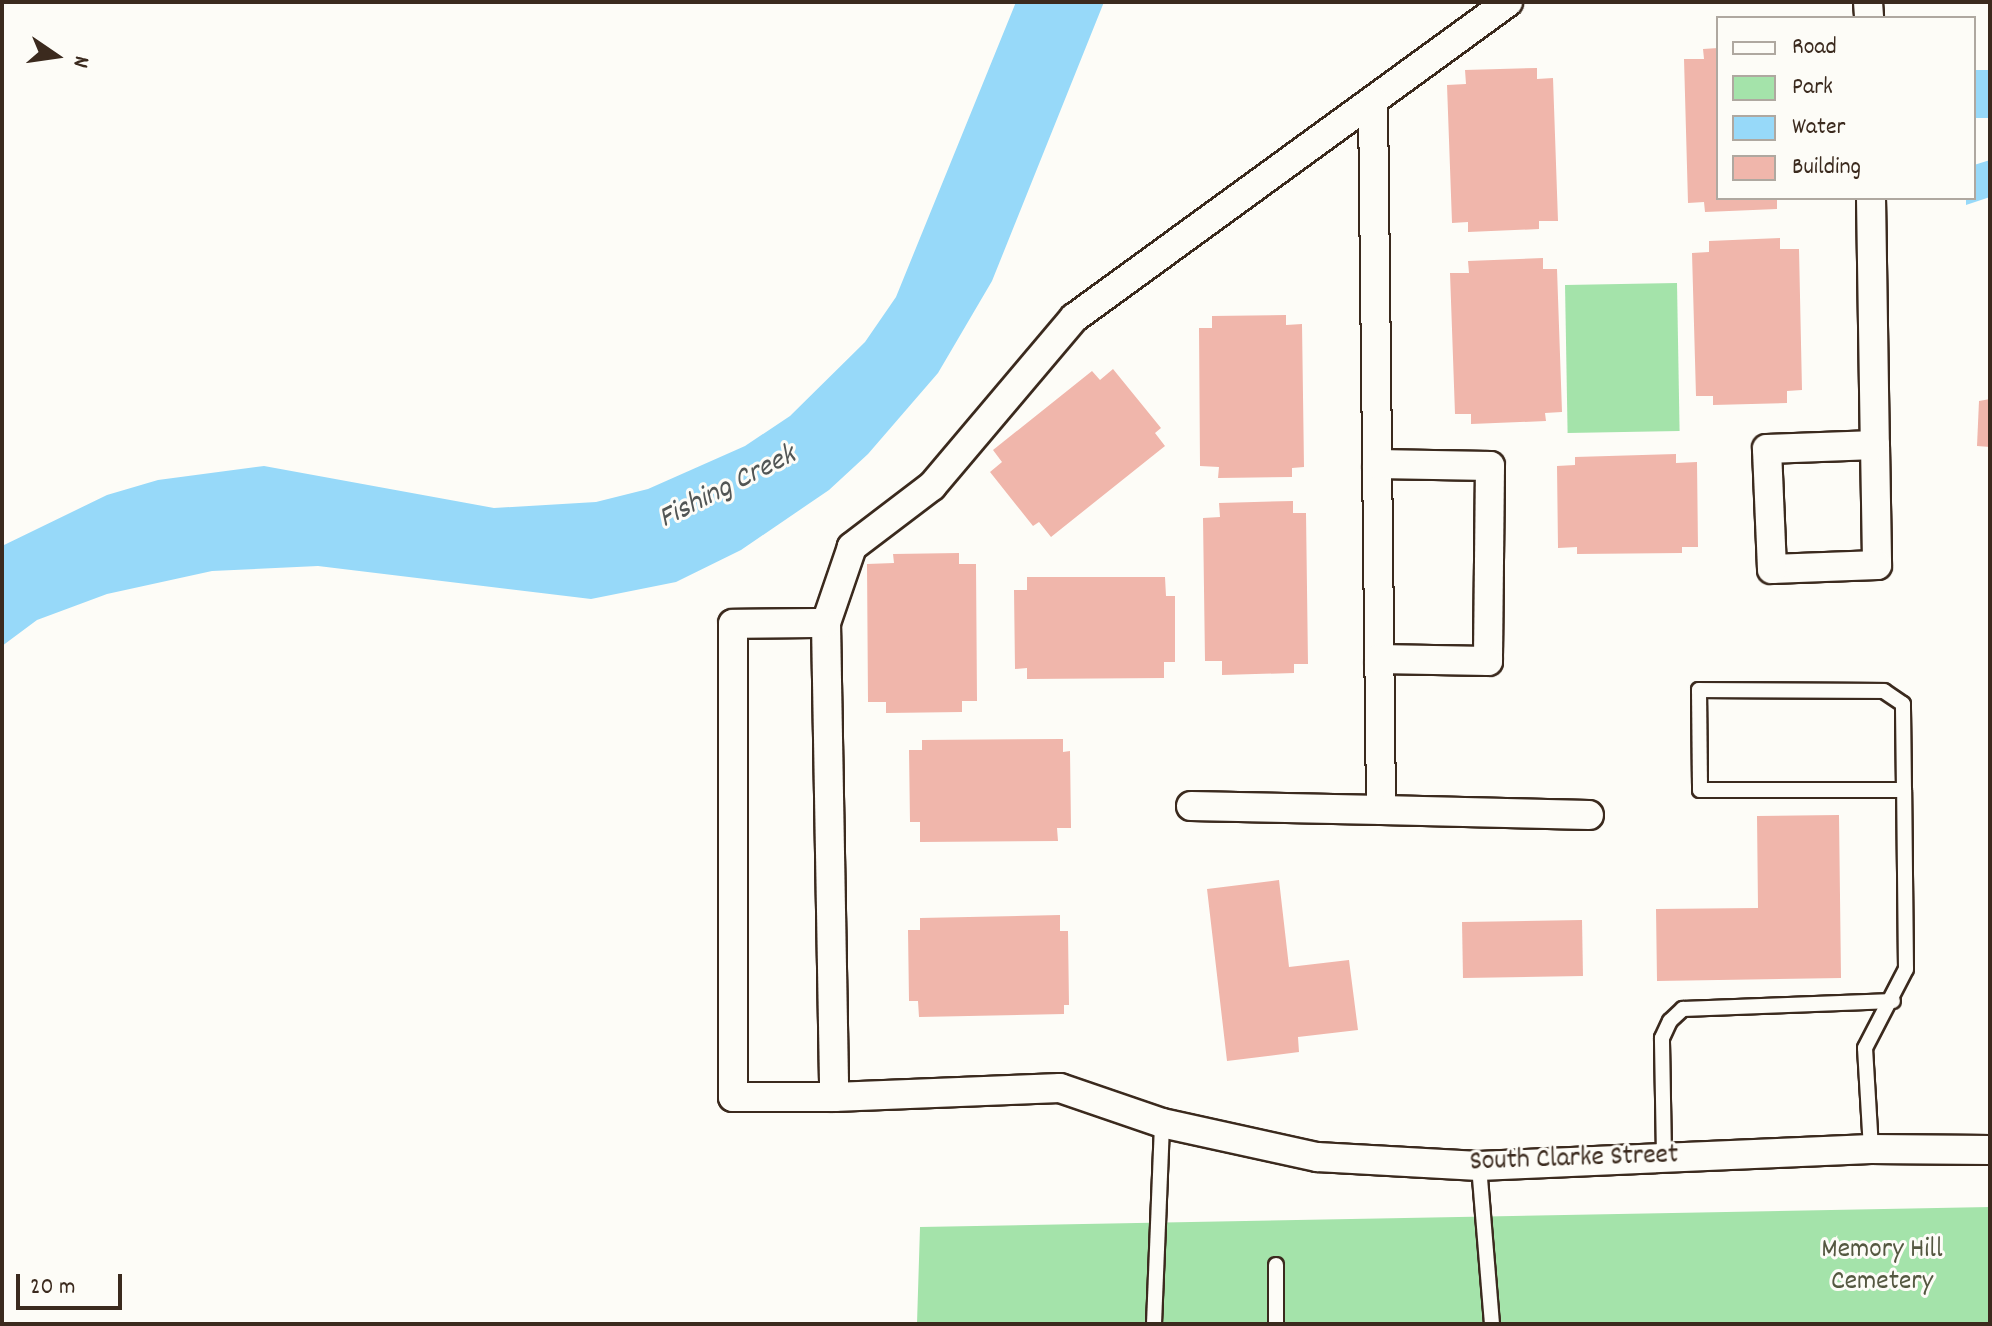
<!DOCTYPE html>
<html>
<head>
<meta charset="utf-8">
<style>
  body { margin:0 }
  #map { position:relative; width:1992px; height:1326px; overflow:hidden; background:#fdfcf7; font-family:Dekko,sans-serif }
  div>[style] { position:absolute }
  .green>* { inset:0; background:#a4e3aa; transform-origin:0 0 }
  .water>* { inset:0; background:#97d9f9; transform-origin:0 0 }
  .building>* { inset:0; background:#f0b6ab; transform-origin:0 0 }
  .roads { filter:drop-shadow(2px 0 #3b2a1e) drop-shadow(-2px 0 #3b2a1e) drop-shadow(0 2px #3b2a1e) drop-shadow(0 -2px #3b2a1e) }
  .service>* { height:14px; margin:-7px; padding:0 7px; transform-origin:7px; border-radius:7px; background:#fdfcf7 }
  .minor>* { height:28px; margin:-14px; padding:0 14px; transform-origin:14px; border-radius:14px; background:#fdfcf7 }
  span { translate:-50% -50%; white-space:nowrap; text-align:center; line-height:1.15; -webkit-text-stroke:6px #fdfcf7; paint-order:stroke }
  .street-label { font-size:28px; color:#3b2a1e }
  .park-label { font-size:28px; color:#555841 }
  .water-label { font-size:30px; color:#525655; font-style:italic }
  .frame { position:absolute; inset:0; border:4px solid #3b2a1e; pointer-events:none }
  .legend { position:absolute; left:1716px; top:16px; width:260px; height:184px; box-sizing:border-box; background:#fdfcf7; border:2px solid #afa8a0; margin:0; padding:10px 14px; list-style:none; font-size:24px; color:#3b2a1e }
  .legend li { display:flex; align-items:center; gap:16px; height:40px }
  .legend b { width:40px; border:2px solid #afa8a0 }
  .north { position:absolute; left:16px; top:16px; width:80px; height:80px; -webkit-text-stroke:6px #fdfcf7; paint-order:stroke; rotate:103deg; font-size:22px; font-weight:700; line-height:32px; text-align:center; color:#3b2a1e }
  .north::after { content:''; display:block; margin:auto; width:28px; height:36px; background:#3b2a1e; clip-path:polygon(50% 0,100% 100%,50% 72%,0 100%) }
  .scale { position:absolute; left:16px; top:1274px; width:106px; height:36px; box-sizing:border-box; border:4px solid #3b2a1e; border-top:0; padding-left:10px; font-size:24px; line-height:28px; white-space:nowrap; color:#3b2a1e; -webkit-text-stroke:6px #fdfcf7; paint-order:stroke }
</style>
</head>
<body>
<div id="map">
  <div class="green">
    <div style="left:1677px;top:283px;width:148px;height:112px;rotate:89deg"></div>
    <div style="clip-path:polygon(1990px 1207px,1990px 1324px,917px 1324px,920px 1227px)"></div>
  </div>
  <div class="water">
    <div style="clip-path:polygon(1016px 2px,1104px 2px,992px 281px,938px 373px,868px 454px,829px 490px,741px 550px,676px 582px,591px 599px,318px 566px,212px 571px,107px 594px,37px 620px,2px 646px,2px 546px,107px 495px,158px 480px,264px 466px,494px 508px,596px 502px,648px 489px,745px 446px,790px 416px,865px 342px,896px 297px)"></div>
    <div style="left:1974px;top:70px;width:16px;height:48px"></div>
    <div style="clip-path:polygon(1990px 160px,1990px 197px,1966px 205px,1966px 198px,1974px 198px,1974px 165px)"></div>
  </div>
  <div class="building">
    <div style="clip-path:polygon(1718px 48px,1718px 198px,1777px 198px,1777px 209px,1705px 212px,1704px 202px,1688px 203px,1684px 59px,1704px 59px,1703px 49px)"></div>
    <div style="clip-path:polygon(1537px 68px,1537px 79px,1553px 78px,1558px 221px,1539px 221px,1539px 229px,1468px 232px,1468px 222px,1452px 223px,1447px 85px,1466px 84px,1465px 70px)"></div>
    <div style="clip-path:polygon(1780px 238px,1780px 249px,1799px 249px,1802px 390px,1787px 391px,1787px 403px,1713px 405px,1713px 396px,1696px 396px,1692px 253px,1709px 252px,1709px 241px)"></div>
    <div style="clip-path:polygon(1543px 258px,1543px 269px,1557px 269px,1562px 412px,1545px 413px,1546px 421px,1471px 424px,1471px 414px,1455px 414px,1450px 273px,1469px 273px,1468px 261px)"></div>
    <div style="clip-path:polygon(1286px 315px,1286px 325px,1302px 324px,1304px 467px,1292px 468px,1292px 477px,1218px 478px,1219px 467px,1200px 466px,1199px 328px,1212px 328px,1212px 316px)"></div>
    <div style="clip-path:polygon(1113px 369px,1161px 428px,1155px 433px,1165px 446px,1051px 537px,1039px 522px,1033px 526px,990px 472px,1002px 462px,993px 450px,1092px 371px,1100px 380px)"></div>
    <div style="clip-path:polygon(1990px 399px,1990px 447px,1977px 446px,1979px 401px)"></div>
    <div style="clip-path:polygon(1676px 454px,1676px 463px,1697px 462px,1698px 547px,1682px 547px,1682px 553px,1577px 554px,1577px 547px,1558px 548px,1557px 466px,1575px 465px,1575px 457px)"></div>
    <div style="clip-path:polygon(1293px 501px,1293px 513px,1306px 513px,1308px 664px,1294px 664px,1294px 673px,1222px 675px,1222px 661px,1205px 661px,1203px 518px,1220px 517px,1219px 503px)"></div>
    <div style="clip-path:polygon(959px 553px,959px 564px,976px 564px,977px 701px,962px 701px,962px 712px,886px 713px,886px 702px,868px 702px,867px 564px,894px 563px,893px 554px)"></div>
    <div style="clip-path:polygon(1027px 577px,1165px 577px,1166px 596px,1175px 596px,1175px 662px,1164px 662px,1164px 678px,1027px 679px,1027px 668px,1015px 669px,1014px 590px,1027px 590px)"></div>
    <div style="clip-path:polygon(1063px 739px,1063px 752px,1070px 751px,1071px 828px,1057px 828px,1058px 841px,920px 842px,920px 822px,910px 822px,909px 750px,922px 750px,922px 740px)"></div>
    <div style="clip-path:polygon(1839px 815px,1841px 978px,1657px 981px,1656px 909px,1758px 908px,1757px 816px)"></div>
    <div style="clip-path:polygon(1279px 880px,1289px 967px,1349px 960px,1358px 1030px,1298px 1037px,1299px 1052px,1227px 1061px,1207px 889px)"></div>
    <div style="clip-path:polygon(1060px 915px,1060px 931px,1068px 931px,1069px 1005px,1064px 1005px,1064px 1014px,919px 1017px,918px 1001px,909px 1001px,908px 930px,920px 930px,920px 918px)"></div>
    <div style="left:1582px;top:920px;width:56px;height:120px;rotate:89deg"></div>
  </div>
  <div class="roads">
    <div class="service">
      <div style="left:1871px;top:1149px;width:101px;rotate:-93.4deg"></div>
      <div style="left:1865px;top:1048px;width:89px;rotate:-62.6deg"></div>
      <div style="left:1906px;top:969px;width:179px;rotate:-90.6deg"></div>
      <div style="left:1904px;top:790px;width:86px;rotate:-90.7deg"></div>
      <div style="left:1903px;top:704px;width:23px;rotate:-146deg"></div>
      <div style="left:1884px;top:691px;width:185px;rotate:-179.7deg"></div>
      <div style="left:1699px;top:690px;width:100px;rotate:89.4deg"></div>
      <div style="left:1700px;top:790px;width:204px"></div>
      <div style="left:1664px;top:1156px;width:118px;rotate:-91deg"></div>
      <div style="left:1662px;top:1038px;width:19px;rotate:-65deg"></div>
      <div style="left:1670px;top:1021px;width:18px;rotate:-43deg"></div>
      <div style="left:1683px;top:1009px;width:210px;rotate:-2.2deg"></div>
      <div style="left:1479px;top:1166px;width:159px;rotate:85.3deg"></div>
      <div style="left:1154px;top:1324px;width:201px;rotate:-87.7deg"></div>
      <div style="left:1276px;top:1324px;width:59px;rotate:-90deg"></div>
    </div>
    <div class="minor">
      <div style="left:1508px;top:2px;width:537px;rotate:143.94deg"></div>
      <div style="left:1074px;top:318px;width:220px;rotate:130.2deg"></div>
      <div style="left:932px;top:486px;width:101px;rotate:142.7deg"></div>
      <div style="left:852px;top:547px;width:80px;rotate:108.9deg"></div>
      <div style="left:826px;top:623px;width:474px;rotate:89deg"></div>
      <div style="left:834px;top:1097px;width:226px;rotate:-2.3deg"></div>
      <div style="left:1060px;top:1088px;width:108px;rotate:18.9deg"></div>
      <div style="left:1162px;top:1123px;width:159px;rotate:12.4deg"></div>
      <div style="left:1317px;top:1157px;width:162px;rotate:3.2deg"></div>
      <div style="left:1479px;top:1166px;width:392px;rotate:-2.5deg"></div>
      <div style="left:1871px;top:1149px;width:119px;rotate:0.5deg"></div>
      <div style="left:1868px;top:2px;width:16px;rotate:86deg"></div>
      <div style="left:1373px;top:101px;width:709px;rotate:89.35deg"></div>
      <div style="left:1381px;top:810px;width:208px;rotate:1.4deg"></div>
      <div style="left:1871px;top:198px;width:247px;rotate:89.1deg"></div>
      <div style="left:1875px;top:445px;width:120px;rotate:89deg"></div>
      <div style="left:1877px;top:565px;width:105px;rotate:177.8deg"></div>
      <div style="left:1772px;top:569px;width:120px;rotate:-92.4deg"></div>
      <div style="left:1767px;top:449px;width:108px;rotate:-2.1deg"></div>
      <div style="left:1377px;top:464px;width:113px;rotate:1deg"></div>
      <div style="left:1490px;top:466px;width:195px;rotate:90.6deg"></div>
      <div style="left:1488px;top:661px;width:109px;rotate:-178.9deg"></div>
      <div style="left:826px;top:623px;width:93px;rotate:179.4deg"></div>
      <div style="left:733px;top:624px;width:473px;rotate:90deg"></div>
      <div style="left:733px;top:1097px;width:101px"></div>
      <div style="left:1191px;top:806px;width:190px;rotate:1.2deg"></div>
    </div>
  </div>
  <div class="street-label">
    <span style="left:1574px;top:1160px;rotate:-2deg">South Clarke Street</span>
  </div>
  <div class="park-label">
    <span style="left:1882px;top:1267px">Memory Hill<br>Cemetery</span>
  </div>
  <div class="water-label">
    <span style="left:728px;top:489px;rotate:-27deg">Fishing Creek</span>
  </div>
  <div class="frame"></div>
  <ul class="legend">
  <li><b style="height:10px;background:#fdfcf7"></b>Road</li>
  <li><b style="height:22px;background:#a4e3aa"></b>Park</li>
  <li><b style="height:22px;background:#97d9f9"></b>Water</li>
  <li><b style="height:22px;background:#f0b6ab"></b>Building</li>
  </ul>
  <div class="north">N</div>
  <div class="scale">20 m</div>
</div>
</body>
</html>
